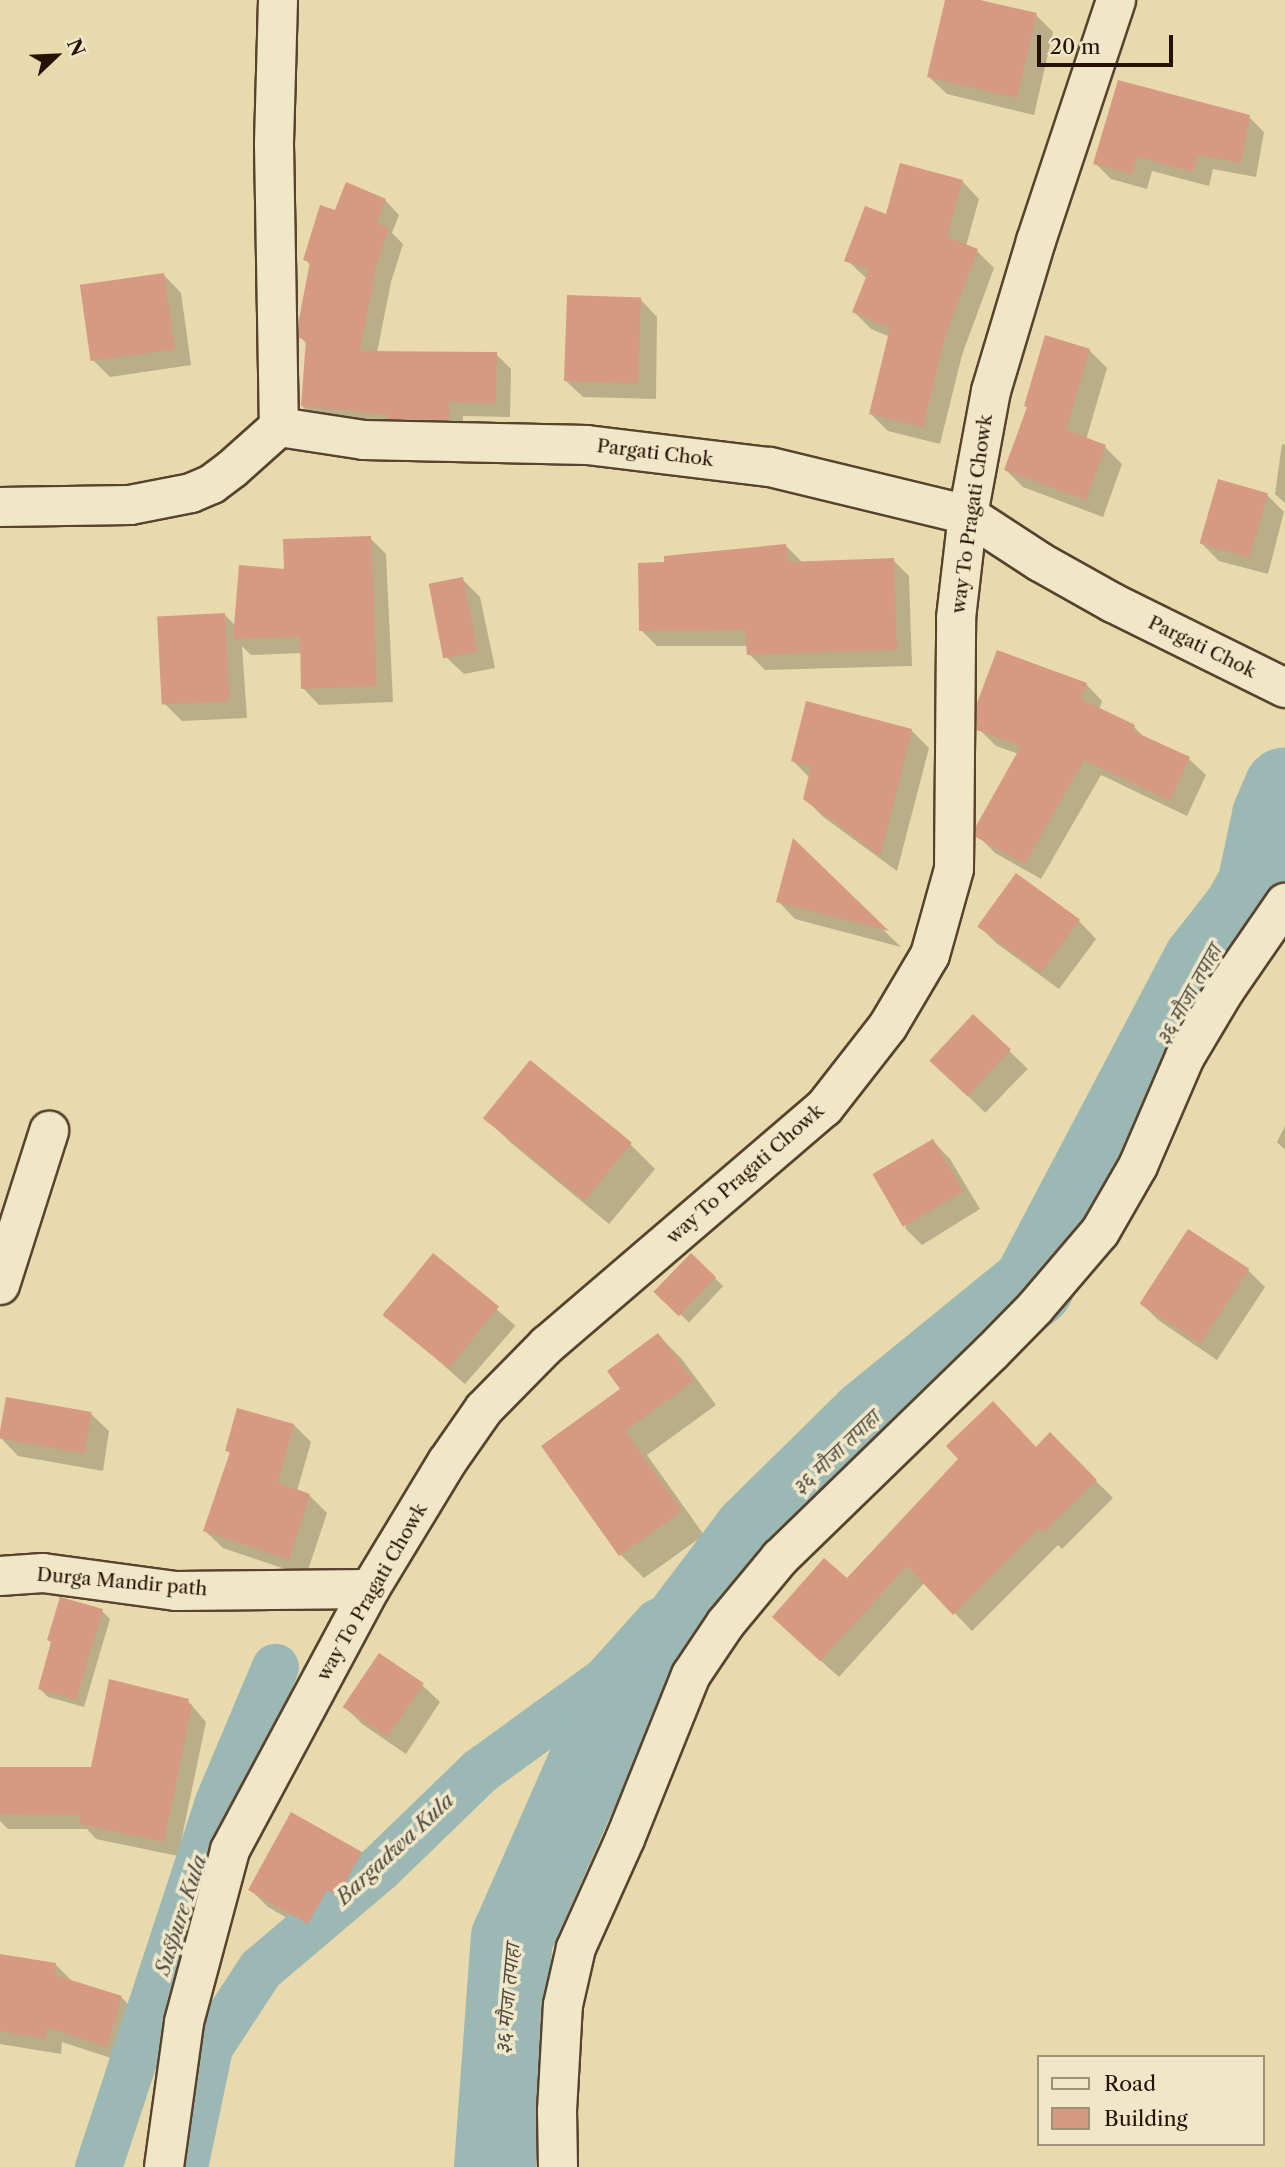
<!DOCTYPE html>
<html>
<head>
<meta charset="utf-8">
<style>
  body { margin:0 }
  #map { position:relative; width:1285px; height:2167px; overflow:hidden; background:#e8daac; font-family:"Libre Caslon Text","Noto Serif Devanagari",serif }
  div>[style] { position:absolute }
  .shadow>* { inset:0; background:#0003; transform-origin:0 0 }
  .canal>* { height:47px; margin:-23.5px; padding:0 23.5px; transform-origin:23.5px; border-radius:23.5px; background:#9bb8b4 }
  .river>* { height:82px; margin:-41px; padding:0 41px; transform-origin:41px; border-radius:41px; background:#9bb8b4 }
  .building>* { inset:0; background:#d59a81; transform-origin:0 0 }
  .roads { filter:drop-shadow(2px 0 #57432e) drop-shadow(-2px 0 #57432e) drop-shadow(0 2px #57432e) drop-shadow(0 -2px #57432e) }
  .minor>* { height:38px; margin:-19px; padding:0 19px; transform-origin:19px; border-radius:19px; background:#f0e7c9 }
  span { translate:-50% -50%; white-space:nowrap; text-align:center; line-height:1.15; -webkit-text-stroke:7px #f0e7c9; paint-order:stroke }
  .street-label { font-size:19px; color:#271104 }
  .water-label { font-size:21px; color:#504b42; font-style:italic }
  .legend { position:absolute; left:1037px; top:2055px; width:228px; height:91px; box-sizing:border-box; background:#f0e7c9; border:2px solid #a0917a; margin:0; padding:9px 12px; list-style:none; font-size:21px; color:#271104 }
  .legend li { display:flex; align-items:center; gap:14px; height:35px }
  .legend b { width:35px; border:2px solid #a0917a }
  .north { position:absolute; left:21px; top:21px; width:70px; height:70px; -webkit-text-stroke:5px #f0e7c9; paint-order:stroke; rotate:67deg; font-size:19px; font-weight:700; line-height:28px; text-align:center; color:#271104 }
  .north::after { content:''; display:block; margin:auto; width:24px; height:32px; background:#271104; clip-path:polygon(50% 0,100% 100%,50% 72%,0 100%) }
  .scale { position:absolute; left:1037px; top:35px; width:136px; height:32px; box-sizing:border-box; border:4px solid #271104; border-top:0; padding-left:9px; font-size:21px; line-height:24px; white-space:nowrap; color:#271104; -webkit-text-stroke:5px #f0e7c9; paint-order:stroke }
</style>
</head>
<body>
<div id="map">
  <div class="shadow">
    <div style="clip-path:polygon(947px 0,972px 0,1036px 15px,1053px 32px,1034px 115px,947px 94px,929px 77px)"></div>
    <div style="clip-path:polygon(1249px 117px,1264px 132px,1256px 177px,1213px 169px,1209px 186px,1152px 171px,1147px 189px,1111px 179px,1095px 163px)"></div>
    <div style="clip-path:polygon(962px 181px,979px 199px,966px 246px,977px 251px,994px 268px,962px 355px,940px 444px,888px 431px,871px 414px,890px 337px,871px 329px,854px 312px,867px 279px,847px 260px,887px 216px)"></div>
    <div style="clip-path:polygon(385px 200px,399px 215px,392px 233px,403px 244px,391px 282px,377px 353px,496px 354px,511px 369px,510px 417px,463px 416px,463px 434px,317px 420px,302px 406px,307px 344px,301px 338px,311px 266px,305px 259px,336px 212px)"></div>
    <div style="clip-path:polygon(164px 275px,181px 293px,191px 365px,110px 377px,93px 360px)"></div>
    <div style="clip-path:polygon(640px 299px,657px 317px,656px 399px,583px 397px,565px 380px)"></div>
    <div style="clip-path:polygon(1089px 350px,1107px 368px,1086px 440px,1105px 447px,1122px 464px,1103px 517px,1023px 487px,1006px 470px,1029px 409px,1026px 406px)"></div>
    <div style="clip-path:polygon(1282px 444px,1285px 445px,1285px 503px,1275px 494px)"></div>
    <div style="clip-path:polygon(1267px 495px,1284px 512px,1268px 574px,1219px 561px,1202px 544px)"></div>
    <div style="clip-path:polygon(370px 538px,386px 554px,393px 702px,319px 705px,303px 688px,302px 653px,251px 655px,242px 646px,247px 718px,182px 721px,164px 703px,224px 614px,236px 626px,286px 571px)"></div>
    <div style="clip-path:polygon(786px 546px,802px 562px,893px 560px,909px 576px,912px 666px,765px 670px,749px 654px,748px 646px,657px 646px,641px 630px)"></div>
    <div style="clip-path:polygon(462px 579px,480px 597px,495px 668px,464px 674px,446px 657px)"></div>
    <div style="clip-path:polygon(1086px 684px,1102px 701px,1099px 710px,1134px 727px,1146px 739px,1189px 759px,1206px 775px,1187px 816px,1101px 775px,1041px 879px,995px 853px,978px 836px,1019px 754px,996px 746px,979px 729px)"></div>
    <div style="clip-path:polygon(911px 730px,929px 748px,897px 871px,822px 816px,805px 798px,810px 778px,793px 761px)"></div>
    <div style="clip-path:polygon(793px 841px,901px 947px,795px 919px,778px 901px)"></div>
    <div style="clip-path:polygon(1016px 875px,1079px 921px,1096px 939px,1059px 989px,996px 943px,979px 926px)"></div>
    <div style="left:973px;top:1016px;width:76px;height:61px;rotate:44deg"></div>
    <div style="clip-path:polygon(485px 1117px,630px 1144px,655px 1169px,609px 1224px,510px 1142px)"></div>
    <div style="clip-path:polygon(1285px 1126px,1285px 1150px,1277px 1142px)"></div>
    <div style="clip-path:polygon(933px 1141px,950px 1159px,980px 1209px,922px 1245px,905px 1228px)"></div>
    <div style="left:434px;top:1255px;width:108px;height:77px;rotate:41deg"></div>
    <div style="left:691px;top:1256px;width:44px;height:50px;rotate:43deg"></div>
    <div style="clip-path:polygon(1248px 1270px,1265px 1287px,1217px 1360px,1158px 1320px,1141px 1303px)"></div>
    <div style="clip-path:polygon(658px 1335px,681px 1358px,716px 1405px,647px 1455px,704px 1535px,644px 1578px,621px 1555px,622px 1390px)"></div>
    <div style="clip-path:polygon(91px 1414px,109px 1431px,103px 1471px,18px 1456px,1px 1438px)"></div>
    <div style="clip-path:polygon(294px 1425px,311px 1442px,297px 1491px,310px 1496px,327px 1513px,306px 1576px,223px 1548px,205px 1531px,231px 1454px,227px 1450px)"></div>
    <div style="clip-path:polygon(1050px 1435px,1113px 1498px,1062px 1549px,1058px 1545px,972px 1631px,925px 1582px,839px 1677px,791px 1634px,847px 1581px,1037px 1449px)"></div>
    <div style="clip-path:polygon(102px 1611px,110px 1619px,84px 1707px,48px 1697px,39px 1688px,52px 1643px,49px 1640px)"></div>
    <div style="clip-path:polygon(422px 1685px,440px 1702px,406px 1754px,362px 1724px,345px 1707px)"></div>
    <div style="clip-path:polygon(188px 1701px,206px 1722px,178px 1856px,96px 1839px,87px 1829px,8px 1829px,0 1821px,0 1769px,92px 1769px)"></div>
    <div style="clip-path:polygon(361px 1853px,378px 1870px,356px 1912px,345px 1906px,325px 1940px,268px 1907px,251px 1890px)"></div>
    <div style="clip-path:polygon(0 1956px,56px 1965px,72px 1981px,121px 1997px,137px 2013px,123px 2062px,62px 2042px,61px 2054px,0 2044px)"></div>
  </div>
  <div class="canal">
    <div style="left:98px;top:2167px;width:382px;rotate:-71.8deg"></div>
    <div style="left:217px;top:1804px;width:149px;rotate:-67.1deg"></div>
    <div style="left:184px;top:2167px;width:123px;rotate:-78.2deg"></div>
    <div style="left:209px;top:2047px;width:93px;rotate:-56.8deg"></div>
    <div style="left:260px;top:1969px;width:156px;rotate:-40.3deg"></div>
    <div style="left:379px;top:1868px;width:139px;rotate:-44.1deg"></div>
    <div style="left:479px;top:1771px;width:157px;rotate:-35.9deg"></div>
    <div style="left:606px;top:1679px;width:76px;rotate:-48.2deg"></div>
    <div style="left:657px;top:1622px;width:49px;rotate:-24deg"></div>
  </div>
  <div class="river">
    <div style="left:495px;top:2167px;width:230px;rotate:-85.8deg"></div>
    <div style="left:512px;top:1938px;width:221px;rotate:-66.2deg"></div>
    <div style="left:601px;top:1736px;width:253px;rotate:-53deg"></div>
    <div style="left:753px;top:1534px;width:164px;rotate:-44.5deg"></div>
    <div style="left:870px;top:1419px;width:210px;rotate:-39.2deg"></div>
    <div style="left:1033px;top:1286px;width:366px;rotate:-62.2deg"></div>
    <div style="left:1204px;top:962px;width:65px;rotate:-51.9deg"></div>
    <div style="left:1244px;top:911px;width:29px;rotate:-61deg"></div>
    <div style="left:1258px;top:886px;width:72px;rotate:-77.9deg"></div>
    <div style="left:1273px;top:816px;width:30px;rotate:-67deg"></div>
  </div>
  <div class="building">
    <div style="clip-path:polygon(945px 0,980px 0,1037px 13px,1017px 98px,927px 77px)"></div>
    <div style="clip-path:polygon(1118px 80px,1250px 115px,1241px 163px,1198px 155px,1193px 172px,1137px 157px,1132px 174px,1093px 164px)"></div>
    <div style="clip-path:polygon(900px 163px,963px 180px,947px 237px,978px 249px,945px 337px,923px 427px,869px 414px,890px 328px,852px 312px,869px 270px,844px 261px,865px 206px,886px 214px)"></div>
    <div style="clip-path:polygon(346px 182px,386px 199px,376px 223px,389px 228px,376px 267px,360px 351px,497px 352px,496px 403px,449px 402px,449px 420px,387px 419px,387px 415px,301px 406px,306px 340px,299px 338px,299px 319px,310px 262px,303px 260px,320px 205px,335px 210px)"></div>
    <div style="left:164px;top:273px;width:77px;height:85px;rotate:82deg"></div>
    <div style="left:567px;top:295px;width:74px;height:86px;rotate:2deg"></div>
    <div style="clip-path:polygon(1045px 335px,1090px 349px,1066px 430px,1106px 445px,1086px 500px,1004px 470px,1027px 407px,1024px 406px)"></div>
    <div style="left:1218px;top:479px;width:52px;height:67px;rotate:16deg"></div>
    <div style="clip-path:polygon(371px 536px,377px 686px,301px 689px,300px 637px,233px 639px,239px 565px,284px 569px,283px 539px)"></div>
    <div style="clip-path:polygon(786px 544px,788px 562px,894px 558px,897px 650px,747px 655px,745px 630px,639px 631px,638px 563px,664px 562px,664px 556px)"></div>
    <div style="left:463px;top:577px;width:76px;height:35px;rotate:79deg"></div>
    <div style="left:225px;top:613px;width:88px;height:68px;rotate:87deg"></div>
    <div style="clip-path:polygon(997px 650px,1087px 683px,1081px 699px,1135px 725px,1133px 731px,1190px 757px,1170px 801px,1084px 760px,1025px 864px,976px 837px,976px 826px,1021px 746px,977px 730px,977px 703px)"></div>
    <div style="clip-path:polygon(806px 701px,912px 729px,880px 856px,803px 799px,811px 767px,791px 761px)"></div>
    <div style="clip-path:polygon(793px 838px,889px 931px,776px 902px)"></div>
    <div style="left:1016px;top:873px;width:79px;height:66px;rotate:36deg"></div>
    <div style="left:973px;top:1014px;width:52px;height:64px;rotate:43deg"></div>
    <div style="left:530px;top:1060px;width:131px;height:75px;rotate:39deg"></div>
    <div style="left:933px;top:1139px;width:61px;height:70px;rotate:60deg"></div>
    <div style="left:1188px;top:1229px;width:73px;height:89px;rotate:33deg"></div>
    <div style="left:433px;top:1253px;width:85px;height:80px;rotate:39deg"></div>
    <div style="left:691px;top:1253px;width:35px;height:54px;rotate:44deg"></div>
    <div style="clip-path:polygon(658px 1333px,694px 1381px,625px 1431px,682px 1511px,619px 1556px,541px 1446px,620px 1389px,607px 1371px)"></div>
    <div style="left:6px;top:1397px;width:87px;height:42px;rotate:10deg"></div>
    <div style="clip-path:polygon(993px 1401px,1036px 1447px,1050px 1432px,1097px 1480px,1043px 1533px,1039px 1529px,953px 1615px,907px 1566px,820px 1661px,772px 1617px,824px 1558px,847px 1578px,958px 1459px,946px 1446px)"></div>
    <div style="clip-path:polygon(237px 1408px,294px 1424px,278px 1483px,310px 1494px,289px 1560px,203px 1531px,230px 1452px,225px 1451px)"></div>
    <div style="clip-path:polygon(60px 1597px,103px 1609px,76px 1700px,38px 1689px,51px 1642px,47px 1640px)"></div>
    <div style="left:379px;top:1653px;width:54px;height:65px;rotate:34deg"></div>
    <div style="clip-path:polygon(109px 1679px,189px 1699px,188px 1703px,192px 1705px,164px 1842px,79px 1824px,81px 1815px,0 1814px,0 1767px,91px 1767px)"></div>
    <div style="clip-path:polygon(291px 1812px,362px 1852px,338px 1896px,327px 1890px,308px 1924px,248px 1890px)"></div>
    <div style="clip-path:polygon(0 1954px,56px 1963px,55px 1975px,122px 1996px,107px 2047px,47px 2027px,45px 2039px,0 2031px)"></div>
  </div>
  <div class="roads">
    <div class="minor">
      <div style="left:278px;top:0;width:144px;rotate:91.6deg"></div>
      <div style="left:274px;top:144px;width:283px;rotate:89deg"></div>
      <div style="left:279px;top:427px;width:86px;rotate:8.7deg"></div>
      <div style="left:364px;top:440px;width:223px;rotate:1.3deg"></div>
      <div style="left:587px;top:445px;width:184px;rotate:6.9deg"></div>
      <div style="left:770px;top:467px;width:204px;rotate:13.6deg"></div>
      <div style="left:968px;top:515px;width:86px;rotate:33.1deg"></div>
      <div style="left:1040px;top:562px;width:84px;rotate:29.3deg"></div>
      <div style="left:1113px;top:603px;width:192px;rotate:26.3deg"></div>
      <div style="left:0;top:507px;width:130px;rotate:-0.9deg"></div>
      <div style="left:130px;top:505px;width:62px;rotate:-11.1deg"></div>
      <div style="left:191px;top:493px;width:23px;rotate:-23deg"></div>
      <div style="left:212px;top:484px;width:25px;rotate:-37deg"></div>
      <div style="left:232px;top:469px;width:63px;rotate:-41.8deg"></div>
      <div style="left:0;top:1285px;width:162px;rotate:-72.3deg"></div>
      <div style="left:0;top:1576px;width:43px;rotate:-4deg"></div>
      <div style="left:43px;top:1573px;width:134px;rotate:7.7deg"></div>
      <div style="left:176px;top:1591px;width:194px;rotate:-0.6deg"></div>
      <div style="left:164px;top:2167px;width:146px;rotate:-82.1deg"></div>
      <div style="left:184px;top:2022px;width:178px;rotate:-75deg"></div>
      <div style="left:230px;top:1850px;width:296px;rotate:-61.8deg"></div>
      <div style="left:370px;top:1589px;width:149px;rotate:-58.8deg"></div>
      <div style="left:447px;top:1462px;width:65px;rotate:-55.1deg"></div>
      <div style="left:484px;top:1409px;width:90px;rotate:-45.5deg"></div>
      <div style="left:547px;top:1345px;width:365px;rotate:-40.6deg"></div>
      <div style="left:824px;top:1108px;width:104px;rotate:-52deg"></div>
      <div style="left:888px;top:1026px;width:82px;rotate:-59.4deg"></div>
      <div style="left:930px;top:955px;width:89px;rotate:-74.4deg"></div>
      <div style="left:954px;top:869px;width:251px;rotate:-89.5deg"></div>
      <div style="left:956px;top:618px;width:104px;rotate:-83.4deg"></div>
      <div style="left:968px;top:515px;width:126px;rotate:-79.5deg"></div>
      <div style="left:991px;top:391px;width:157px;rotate:-73.3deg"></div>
      <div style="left:1036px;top:241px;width:254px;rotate:-71.6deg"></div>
      <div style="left:558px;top:2167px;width:56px;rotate:-91deg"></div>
      <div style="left:557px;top:2111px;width:106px;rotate:-86.8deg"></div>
      <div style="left:563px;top:2005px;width:58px;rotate:-77.2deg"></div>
      <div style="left:576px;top:1948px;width:120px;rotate:-65.8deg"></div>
      <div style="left:625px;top:1839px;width:177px;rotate:-68.1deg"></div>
      <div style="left:691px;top:1675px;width:63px;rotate:-56.1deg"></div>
      <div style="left:726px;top:1623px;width:85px;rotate:-50.3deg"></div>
      <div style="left:780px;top:1558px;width:294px;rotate:-44.2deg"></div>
      <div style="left:991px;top:1353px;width:63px;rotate:-45.6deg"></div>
      <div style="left:1035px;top:1308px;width:100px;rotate:-49.5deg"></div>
      <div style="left:1100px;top:1232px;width:76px;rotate:-60.1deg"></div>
      <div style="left:1138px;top:1166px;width:119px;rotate:-66.7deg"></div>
      <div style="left:1185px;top:1057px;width:78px;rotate:-59.2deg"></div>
      <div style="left:1225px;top:990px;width:106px;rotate:-55.4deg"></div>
    </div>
  </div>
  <div class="street-label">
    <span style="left:655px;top:453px;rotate:7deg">Pargati Chok</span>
    <span style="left:972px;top:514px;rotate:-82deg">way To Pragati Chowk</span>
    <span style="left:1202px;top:647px;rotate:26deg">Pargati Chok</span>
    <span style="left:745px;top:1174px;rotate:-41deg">way To Pragati Chowk</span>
    <span style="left:122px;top:1582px;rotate:5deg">Durga Mandir path</span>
    <span style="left:372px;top:1592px;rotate:-60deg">way To Pragati Chowk</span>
  </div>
  <div class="water-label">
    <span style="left:1189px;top:995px;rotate:-61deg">३६ मौजा तपाहा</span>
    <span style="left:836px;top:1453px;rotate:-44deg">३६ मौजा तपाहा</span>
    <span style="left:395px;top:1849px;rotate:-43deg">Bargadwa Kula</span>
    <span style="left:181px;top:1915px;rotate:-72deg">Suspure Kula</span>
    <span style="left:508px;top:1999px;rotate:-85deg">३६ मौजा तपाहा</span>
  </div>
  <ul class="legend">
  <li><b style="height:9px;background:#f0e7c9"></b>Road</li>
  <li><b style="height:19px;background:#d59a81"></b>Building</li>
  </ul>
  <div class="north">N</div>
  <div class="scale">20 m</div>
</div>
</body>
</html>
